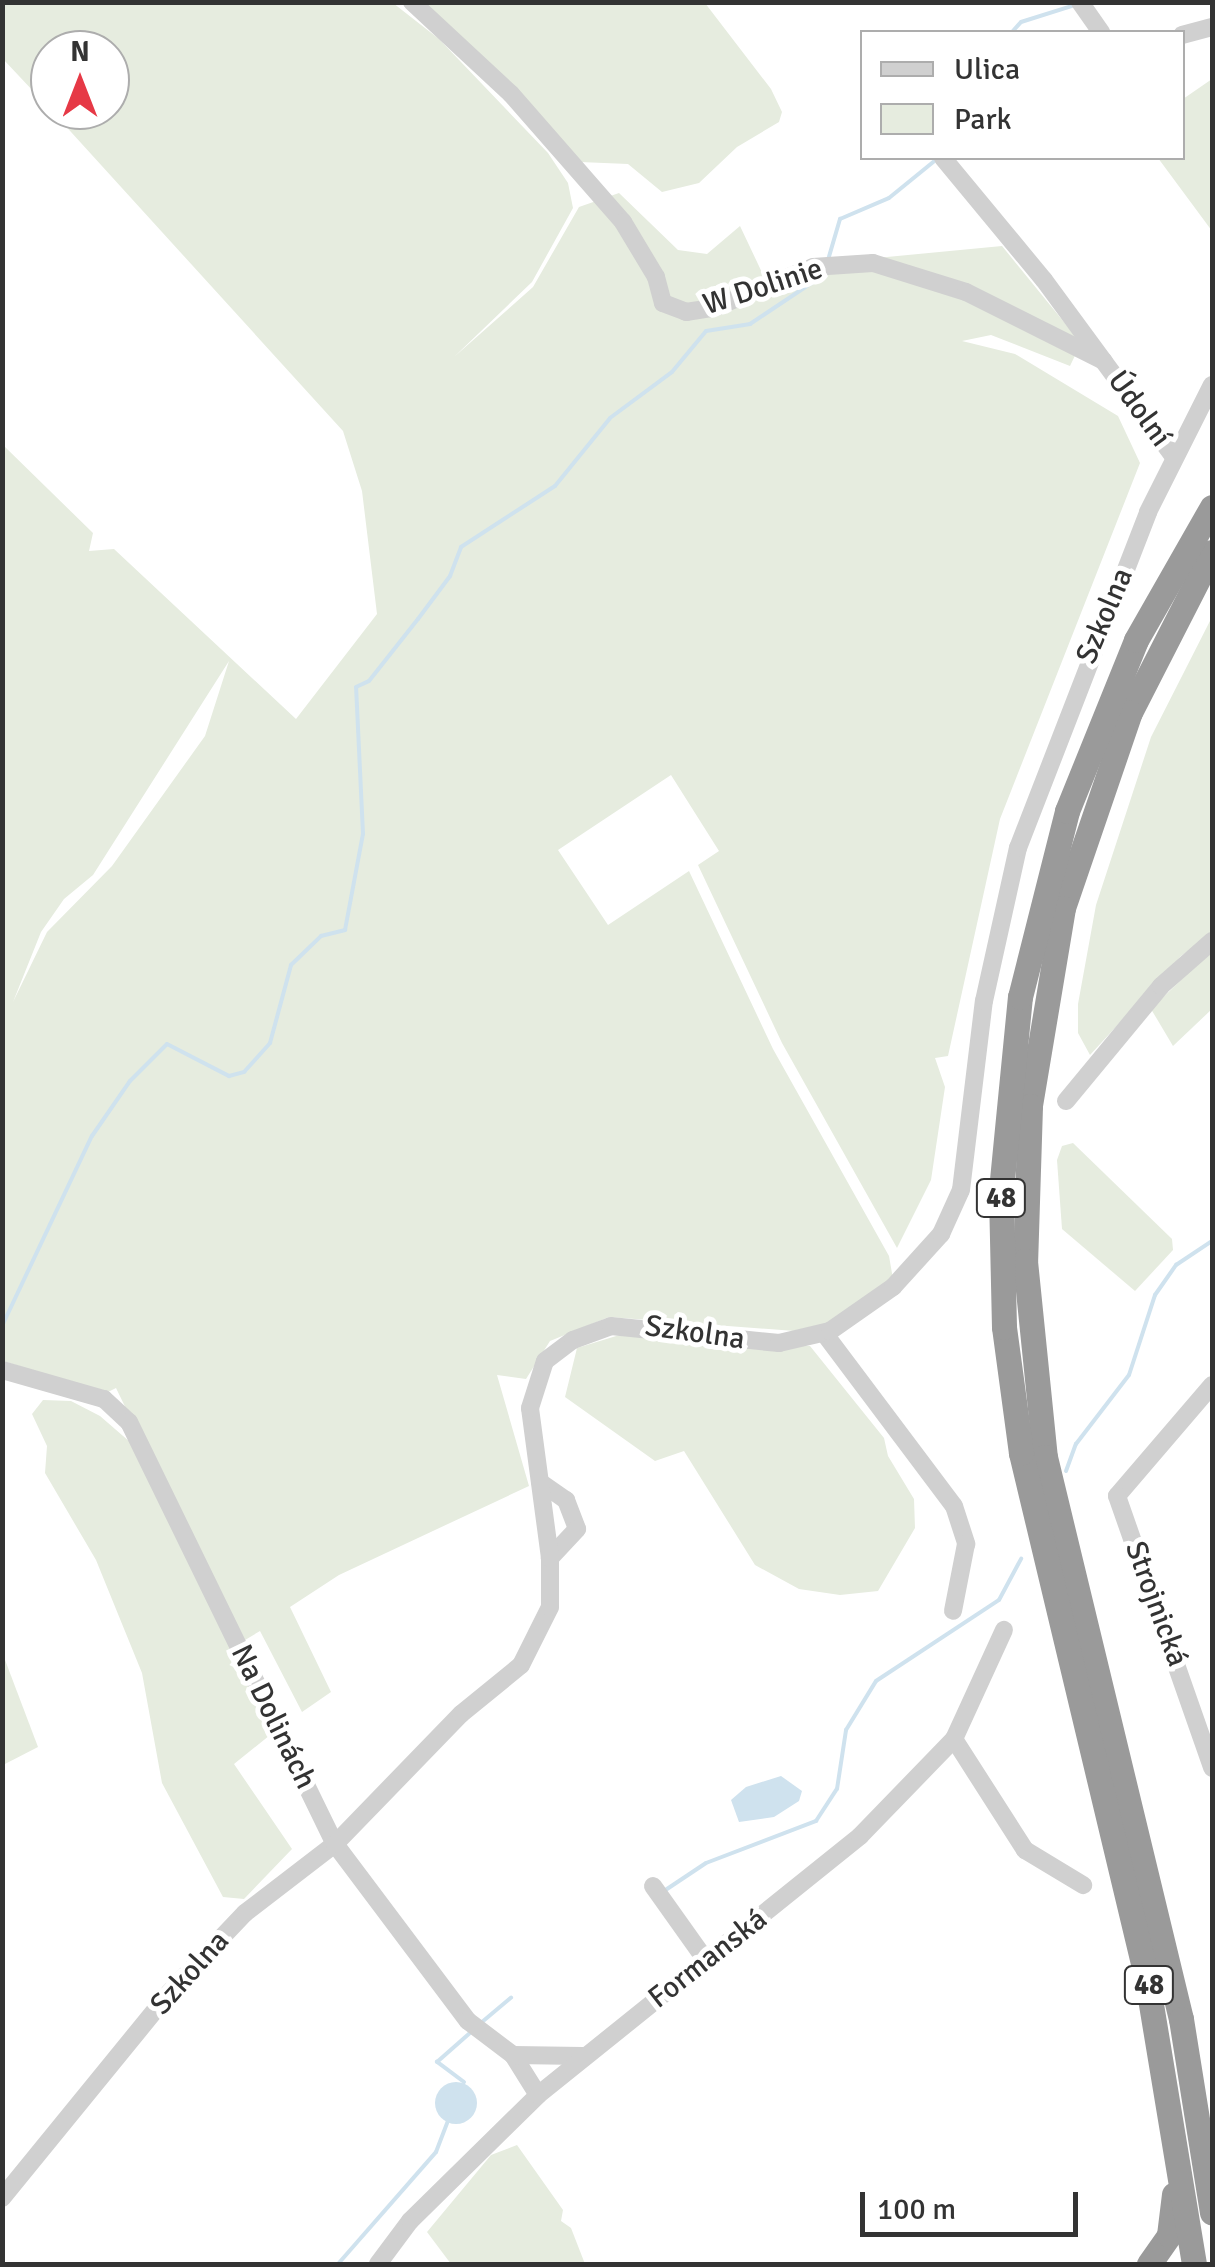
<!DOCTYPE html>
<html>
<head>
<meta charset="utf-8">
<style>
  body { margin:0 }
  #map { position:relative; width:1215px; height:2267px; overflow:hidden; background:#fff; font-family:Signika,sans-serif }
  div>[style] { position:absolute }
  .green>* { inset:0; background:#e6ecdf }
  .water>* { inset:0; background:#cfe2ee }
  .round { border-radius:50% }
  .stream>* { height:4px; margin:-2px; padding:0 2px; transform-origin:2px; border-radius:2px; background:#cfe2ee }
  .minor>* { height:18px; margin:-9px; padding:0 9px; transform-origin:9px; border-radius:9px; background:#d0d0d0 }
  .highway>* { height:25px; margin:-12.5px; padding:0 12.5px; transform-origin:12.5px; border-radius:12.5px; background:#9a9a9a }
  span { translate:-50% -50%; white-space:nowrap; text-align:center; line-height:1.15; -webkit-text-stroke:10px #fff; paint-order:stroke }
  .shield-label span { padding:2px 8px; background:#fff; border:2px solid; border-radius:8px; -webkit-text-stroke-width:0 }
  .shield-label { font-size:28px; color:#333; font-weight:700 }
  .street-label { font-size:30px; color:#333 }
  .frame { position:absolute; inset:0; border:5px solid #333; pointer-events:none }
  .legend { position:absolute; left:860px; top:30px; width:325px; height:130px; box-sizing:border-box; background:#fff; border:2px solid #adadad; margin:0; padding:12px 18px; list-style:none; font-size:30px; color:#333 }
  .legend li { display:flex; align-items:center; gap:20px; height:50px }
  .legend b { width:50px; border:2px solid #adadad }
  .north { position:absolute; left:30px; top:30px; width:100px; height:100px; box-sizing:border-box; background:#fff; border:2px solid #adadad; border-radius:50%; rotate:0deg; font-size:28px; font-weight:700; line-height:40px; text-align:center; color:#333 }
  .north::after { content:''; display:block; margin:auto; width:35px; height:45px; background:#e63946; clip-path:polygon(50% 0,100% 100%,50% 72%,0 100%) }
  .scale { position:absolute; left:860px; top:2192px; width:218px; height:45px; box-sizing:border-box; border:5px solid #333; border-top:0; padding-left:12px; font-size:30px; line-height:35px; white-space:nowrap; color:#333; -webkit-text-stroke:8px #fff; paint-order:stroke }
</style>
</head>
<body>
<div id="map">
  <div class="green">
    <div style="clip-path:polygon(evenodd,3px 3px,393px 3px,439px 39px,548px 153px,568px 183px,573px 208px,532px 282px,454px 357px,533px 287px,579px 207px,619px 193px,678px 250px,707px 254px,740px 226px,767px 283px,866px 259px,1002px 246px,1081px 343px,1070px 366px,991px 335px,962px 341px,1015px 354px,1118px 416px,1140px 463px,1000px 819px,948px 1056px,935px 1058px,945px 1087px,931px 1180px,897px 1248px,782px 1043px,698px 865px,719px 851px,671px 775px,558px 850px,608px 925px,689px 871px,773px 1049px,889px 1256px,893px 1279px,832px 1323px,795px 1331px,609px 1317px,550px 1341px,526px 1379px,497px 1375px,529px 1486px,339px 1575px,290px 1607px,331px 1692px,302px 1712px,260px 1631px,240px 1643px,116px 1388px,106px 1393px,3px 1361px,3px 445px,93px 533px,89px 551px,114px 549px,296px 719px,377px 614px,362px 491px,343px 431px,51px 110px,110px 110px,110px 50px,50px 50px,50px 109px,3px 59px,3px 3px,229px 661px,205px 736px,112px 866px,47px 932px,13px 1002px,41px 932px,64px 899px,93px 875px,229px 661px)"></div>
    <div style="clip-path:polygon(424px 3px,705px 3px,771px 89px,782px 112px,779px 122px,737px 147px,699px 183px,662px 192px,628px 164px,580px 162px)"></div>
    <div style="clip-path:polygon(1212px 79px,1212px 231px,1158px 158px,1182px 158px,1183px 99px)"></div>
    <div style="clip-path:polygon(1212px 617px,1212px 933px,1181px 956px,1090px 1055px,1078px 1033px,1078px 1004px,1096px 905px,1151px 737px)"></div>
    <div style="clip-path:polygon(1212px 950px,1212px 1009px,1173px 1046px,1151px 1009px)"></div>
    <div style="clip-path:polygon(1073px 1143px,1172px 1239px,1173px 1250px,1135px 1291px,1062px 1229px,1057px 1160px,1062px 1146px)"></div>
    <div style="clip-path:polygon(626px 1333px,810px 1346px,884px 1438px,888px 1456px,914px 1499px,915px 1528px,878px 1591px,840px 1595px,799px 1589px,755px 1565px,684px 1451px,655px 1461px,565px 1397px,577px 1348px)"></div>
    <div style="clip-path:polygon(43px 1400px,71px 1401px,100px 1416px,130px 1442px,275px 1731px,234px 1764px,292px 1849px,244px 1899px,223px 1897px,162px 1783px,142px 1673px,96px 1560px,45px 1473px,47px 1446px,32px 1414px)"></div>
    <div style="clip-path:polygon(2px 1652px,38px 1747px,3px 1765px,2px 1765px)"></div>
    <div style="clip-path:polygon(517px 2145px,563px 2210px,561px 2221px,571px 2228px,585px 2264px,451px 2264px,427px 2232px,491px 2155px)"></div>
  </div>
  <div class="water">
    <div style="clip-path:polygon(781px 1776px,802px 1791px,799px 1801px,774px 1817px,739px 1822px,731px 1800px,746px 1787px)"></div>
    <div class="round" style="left:435px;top:2082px;width:42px;height:42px"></div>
  </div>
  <div class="stream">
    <div style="left:1012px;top:32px;width:13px;rotate:-48deg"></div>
    <div style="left:1021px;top:22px;width:57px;rotate:-17.5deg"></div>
    <div style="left:828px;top:260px;width:43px;rotate:-73.7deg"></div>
    <div style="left:840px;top:219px;width:53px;rotate:-23.2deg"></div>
    <div style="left:889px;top:198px;width:63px;rotate:-39.2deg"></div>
    <div style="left:2px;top:1326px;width:210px;rotate:-64.7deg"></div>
    <div style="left:92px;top:1136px;width:67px;rotate:-55.4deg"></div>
    <div style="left:130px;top:1081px;width:52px;rotate:-45deg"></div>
    <div style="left:167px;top:1044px;width:70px;rotate:27.3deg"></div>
    <div style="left:229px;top:1076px;width:16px;rotate:-15deg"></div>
    <div style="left:244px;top:1072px;width:39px;rotate:-48deg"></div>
    <div style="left:270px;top:1043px;width:81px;rotate:-74.9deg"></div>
    <div style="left:291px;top:965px;width:42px;rotate:-44deg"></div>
    <div style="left:321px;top:936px;width:25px;rotate:-14deg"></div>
    <div style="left:345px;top:930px;width:98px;rotate:-79.4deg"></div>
    <div style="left:363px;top:834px;width:147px;rotate:-92.7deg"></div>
    <div style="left:356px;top:687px;width:14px;rotate:-25deg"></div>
    <div style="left:369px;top:681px;width:79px;rotate:-51.7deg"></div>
    <div style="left:418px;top:619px;width:54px;rotate:-53.3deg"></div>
    <div style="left:450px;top:576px;width:31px;rotate:-69deg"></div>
    <div style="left:461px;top:547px;width:112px;rotate:-33deg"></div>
    <div style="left:555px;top:486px;width:87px;rotate:-51deg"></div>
    <div style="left:610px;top:418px;width:77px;rotate:-36.6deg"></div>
    <div style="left:672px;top:372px;width:53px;rotate:-50.3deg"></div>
    <div style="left:706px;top:331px;width:45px;rotate:-9deg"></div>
    <div style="left:750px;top:324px;width:90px;rotate:-33.7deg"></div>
    <div style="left:1066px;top:1471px;width:29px;rotate:-70deg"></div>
    <div style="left:1076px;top:1444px;width:87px;rotate:-52.5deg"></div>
    <div style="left:1129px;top:1375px;width:84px;rotate:-72deg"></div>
    <div style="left:1155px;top:1295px;width:37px;rotate:-55deg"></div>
    <div style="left:1176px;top:1265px;width:43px;rotate:-33.7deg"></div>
    <div style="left:664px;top:1891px;width:50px;rotate:-33.7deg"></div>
    <div style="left:706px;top:1863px;width:118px;rotate:-20.9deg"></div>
    <div style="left:816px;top:1821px;width:38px;rotate:-57deg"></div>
    <div style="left:837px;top:1789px;width:60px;rotate:-81.3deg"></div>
    <div style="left:846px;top:1730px;width:57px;rotate:-58.5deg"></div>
    <div style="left:876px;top:1681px;width:147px;rotate:-33.4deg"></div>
    <div style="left:999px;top:1600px;width:47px;rotate:-61.8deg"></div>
    <div style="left:482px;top:2022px;width:38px;rotate:-40deg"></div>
    <div style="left:464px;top:2082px;width:34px;rotate:-143deg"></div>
    <div style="left:437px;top:2062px;width:45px;rotate:-41.4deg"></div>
    <div style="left:338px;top:2264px;width:149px;rotate:-48.8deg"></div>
    <div style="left:436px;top:2152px;width:36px;rotate:-69deg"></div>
  </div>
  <div class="minor">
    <div style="left:412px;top:2px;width:135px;rotate:42.9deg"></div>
    <div style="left:511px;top:94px;width:170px;rotate:48.8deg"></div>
    <div style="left:623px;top:222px;width:64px;rotate:59deg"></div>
    <div style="left:656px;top:277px;width:27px;rotate:75deg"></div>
    <div style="left:663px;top:303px;width:25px;rotate:21deg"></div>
    <div style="left:686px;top:312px;width:30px;rotate:-9deg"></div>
    <div style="left:716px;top:307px;width:105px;rotate:-22.4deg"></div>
    <div style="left:813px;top:267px;width:60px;rotate:-3.8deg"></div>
    <div style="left:873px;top:263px;width:97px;rotate:17.3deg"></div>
    <div style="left:966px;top:292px;width:154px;rotate:26.6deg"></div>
    <div style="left:1080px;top:2px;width:37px;rotate:55deg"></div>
    <div style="left:1182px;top:35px;width:31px;rotate:-15deg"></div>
    <div style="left:943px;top:158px;width:158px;rotate:50.4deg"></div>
    <div style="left:1044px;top:280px;width:220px;rotate:53.7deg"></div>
    <div style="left:1066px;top:1101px;width:149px;rotate:-50.4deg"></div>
    <div style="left:1161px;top:986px;width:68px;rotate:-41.4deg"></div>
    <div style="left:824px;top:1333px;width:216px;rotate:53.1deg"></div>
    <div style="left:954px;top:1506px;width:40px;rotate:72deg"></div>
    <div style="left:966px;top:1544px;width:68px;rotate:101deg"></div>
    <div style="left:2px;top:1370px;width:106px;rotate:15.9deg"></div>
    <div style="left:104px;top:1399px;width:34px;rotate:43deg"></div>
    <div style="left:129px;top:1422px;width:470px;rotate:64deg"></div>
    <div style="left:335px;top:1844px;width:221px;rotate:53.1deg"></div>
    <div style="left:468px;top:2021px;width:56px;rotate:37.1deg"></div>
    <div style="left:513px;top:2055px;width:47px;rotate:58deg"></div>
    <div style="left:1212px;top:1385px;width:146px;rotate:130.6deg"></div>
    <div style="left:1117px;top:1496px;width:288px;rotate:70.7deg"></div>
    <div style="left:540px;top:1482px;width:32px;rotate:35deg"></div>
    <div style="left:566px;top:1500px;width:31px;rotate:69deg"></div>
    <div style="left:577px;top:1529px;width:40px;rotate:133deg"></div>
    <div style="left:954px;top:1739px;width:132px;rotate:57.4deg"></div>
    <div style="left:1025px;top:1850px;width:68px;rotate:31.1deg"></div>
    <div style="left:653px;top:1886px;width:93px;rotate:54.6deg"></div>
    <div style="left:513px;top:2055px;width:70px;rotate:0.8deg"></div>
    <div style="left:2px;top:2198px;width:264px;rotate:-50.8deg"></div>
    <div style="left:169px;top:1993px;width:110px;rotate:-46.5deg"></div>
    <div style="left:245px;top:1913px;width:113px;rotate:-37.5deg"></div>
    <div style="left:335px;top:1844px;width:181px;rotate:-45.9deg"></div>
    <div style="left:461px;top:1714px;width:77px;rotate:-39.2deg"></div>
    <div style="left:521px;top:1665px;width:65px;rotate:-63.4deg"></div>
    <div style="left:550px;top:1607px;width:49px;rotate:-90deg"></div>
    <div style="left:550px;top:1558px;width:151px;rotate:-97.6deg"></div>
    <div style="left:530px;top:1408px;width:49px;rotate:-72.3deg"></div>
    <div style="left:545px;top:1361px;width:35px;rotate:-37deg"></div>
    <div style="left:573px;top:1340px;width:40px;rotate:-20.2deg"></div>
    <div style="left:611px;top:1326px;width:169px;rotate:5.8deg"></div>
    <div style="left:779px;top:1343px;width:52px;rotate:-13.2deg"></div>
    <div style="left:830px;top:1331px;width:77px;rotate:-34.9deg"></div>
    <div style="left:893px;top:1287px;width:72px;rotate:-47.8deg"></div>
    <div style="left:941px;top:1234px;width:48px;rotate:-65.6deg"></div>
    <div style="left:961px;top:1190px;width:190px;rotate:-83.1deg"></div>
    <div style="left:984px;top:1001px;width:157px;rotate:-77.5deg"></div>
    <div style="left:1018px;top:848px;width:360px;rotate:-68.8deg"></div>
    <div style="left:1148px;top:512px;width:142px;rotate:-63.3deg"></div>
    <div style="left:378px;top:2264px;width:54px;rotate:-53.3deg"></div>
    <div style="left:410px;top:2221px;width:180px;rotate:-44.5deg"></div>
    <div style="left:538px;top:2095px;width:413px;rotate:-38.8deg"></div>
    <div style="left:860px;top:1836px;width:135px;rotate:-45.9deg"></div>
    <div style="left:954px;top:1739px;width:120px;rotate:-65.4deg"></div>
  </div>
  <div class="highway">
    <div style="left:1212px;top:552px;width:180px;rotate:117.1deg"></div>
    <div style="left:1130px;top:712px;width:207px;rotate:108.9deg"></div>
    <div style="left:1063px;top:908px;width:201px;rotate:99.5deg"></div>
    <div style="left:1030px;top:1106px;width:155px;rotate:91.8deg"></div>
    <div style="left:1025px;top:1261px;width:197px;rotate:84.2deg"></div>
    <div style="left:1045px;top:1457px;width:578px;rotate:76.4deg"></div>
    <div style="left:1181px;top:2019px;width:196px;rotate:80.9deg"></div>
    <div style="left:1149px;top:2264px;width:35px;rotate:-55deg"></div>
    <div style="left:1169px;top:2235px;width:41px;rotate:-83deg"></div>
    <div style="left:1194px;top:2264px;width:288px;rotate:-99.4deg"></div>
    <div style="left:1147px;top:1980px;width:542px;rotate:-103.45deg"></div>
    <div style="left:1021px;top:1453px;width:127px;rotate:-97.7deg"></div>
    <div style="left:1004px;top:1327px;width:137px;rotate:-91.3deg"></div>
    <div style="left:1001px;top:1190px;width:194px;rotate:-84.4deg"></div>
    <div style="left:1020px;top:997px;width:192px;rotate:-75.8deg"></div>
    <div style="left:1067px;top:811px;width:184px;rotate:-68deg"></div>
    <div style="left:1136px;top:640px;width:153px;rotate:-60.3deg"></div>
  </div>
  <div class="shield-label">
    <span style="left:1001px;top:1198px">48</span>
    <span style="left:1149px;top:1985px">48</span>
  </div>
  <div class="street-label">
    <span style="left:763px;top:287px;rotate:-18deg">W Dolinie</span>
    <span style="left:1139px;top:409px;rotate:54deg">Údolní</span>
    <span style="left:1105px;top:616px;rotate:-67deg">Szkolna</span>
    <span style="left:695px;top:1333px;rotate:8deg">Szkolna</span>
    <span style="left:1156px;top:1604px;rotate:70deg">Strojnická</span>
    <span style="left:273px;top:1717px;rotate:64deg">Na Dolinách</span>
    <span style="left:708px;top:1959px;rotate:-38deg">Formanská</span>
    <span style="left:190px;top:1973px;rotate:-48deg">Szkolna</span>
  </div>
  <div class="frame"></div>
  <ul class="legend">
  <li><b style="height:12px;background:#d0d0d0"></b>Ulica</li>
  <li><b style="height:28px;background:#e6ecdf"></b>Park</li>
  </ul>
  <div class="north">N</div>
  <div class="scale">100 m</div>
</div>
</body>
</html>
